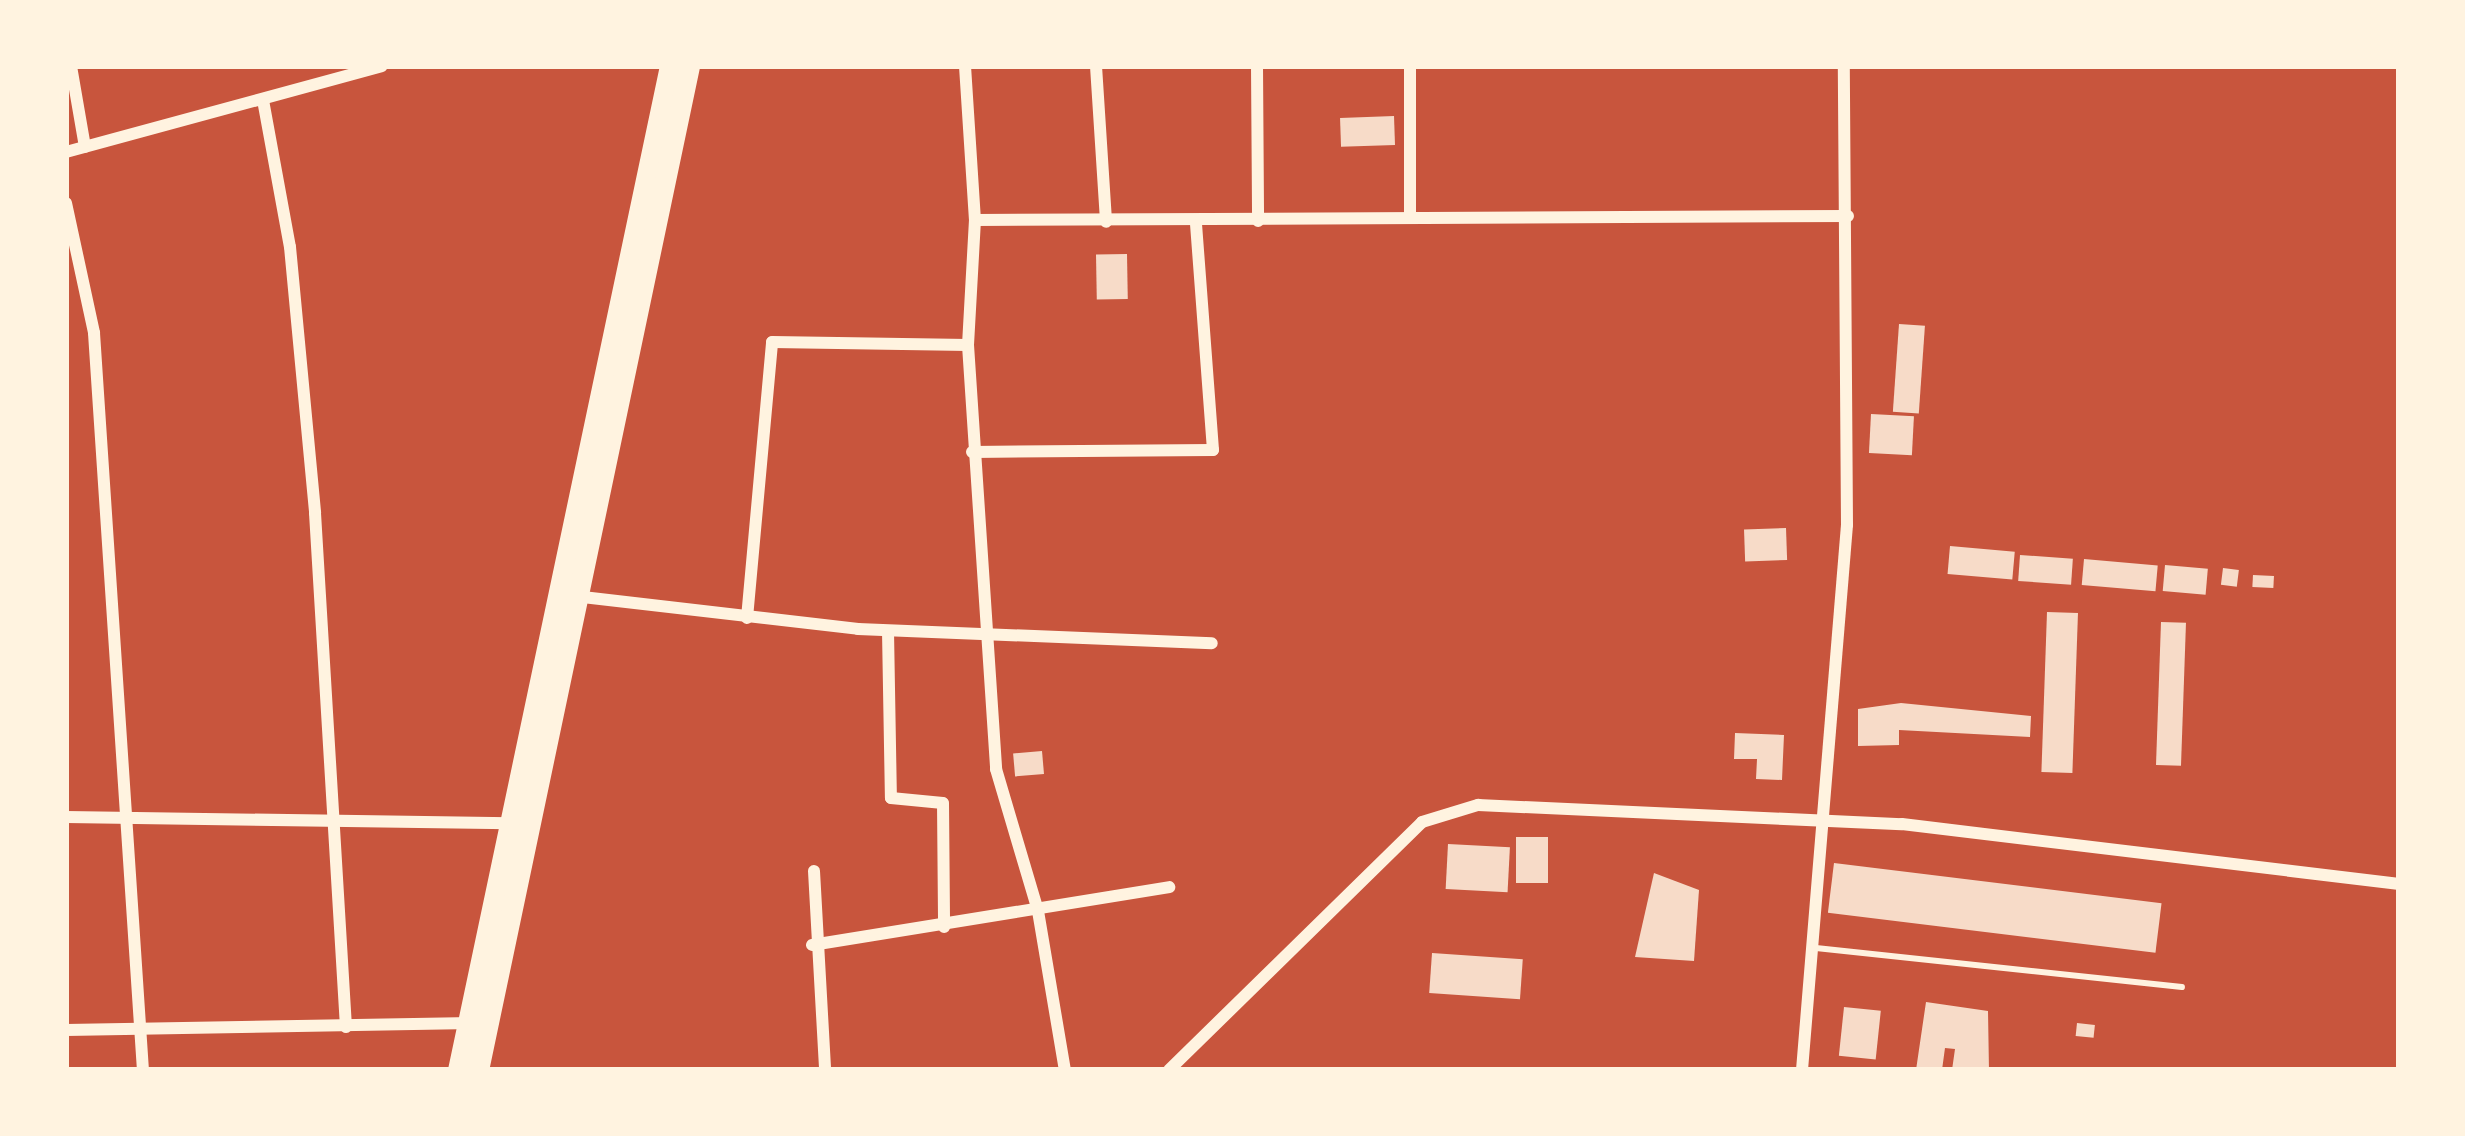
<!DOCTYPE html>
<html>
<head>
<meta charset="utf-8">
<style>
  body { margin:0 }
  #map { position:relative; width:2465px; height:1136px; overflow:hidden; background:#c8553d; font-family:"Noto Sans",sans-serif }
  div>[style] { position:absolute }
  .building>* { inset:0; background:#f7dbc8; transform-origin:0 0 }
  .service>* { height:6px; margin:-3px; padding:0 3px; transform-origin:3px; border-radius:3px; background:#fff3e0 }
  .minor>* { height:12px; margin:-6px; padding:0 6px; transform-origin:6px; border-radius:6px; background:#fff3e0 }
  .trunk>* { height:21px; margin:-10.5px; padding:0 10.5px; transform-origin:10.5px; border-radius:10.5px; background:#fff3e0 }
  span { translate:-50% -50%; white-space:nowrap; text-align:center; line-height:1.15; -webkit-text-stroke:10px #fff3e0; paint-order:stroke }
  .frame { position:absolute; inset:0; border:69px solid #fff3e0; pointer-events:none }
</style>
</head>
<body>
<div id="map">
  <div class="building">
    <div style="left:1394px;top:116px;width:29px;height:54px;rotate:88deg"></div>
    <div style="left:1127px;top:254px;width:45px;height:31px;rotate:89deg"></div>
    <div style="left:1899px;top:324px;width:26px;height:88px;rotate:4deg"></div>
    <div style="left:1871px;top:414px;width:43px;height:39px;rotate:3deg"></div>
    <div style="left:1786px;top:528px;width:32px;height:42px;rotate:88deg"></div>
    <div style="left:1950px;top:546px;width:65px;height:28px;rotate:5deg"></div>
    <div style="left:2020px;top:555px;width:53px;height:26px;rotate:4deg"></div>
    <div style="left:2084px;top:559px;width:74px;height:26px;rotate:5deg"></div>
    <div style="left:2165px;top:565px;width:43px;height:26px;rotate:5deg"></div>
    <div style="left:2223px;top:568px;width:16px;height:17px;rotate:7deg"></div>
    <div style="left:2253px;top:575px;width:21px;height:12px;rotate:3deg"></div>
    <div style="left:2047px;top:612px;width:31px;height:160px;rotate:2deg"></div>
    <div style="left:2161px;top:622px;width:25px;height:143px;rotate:2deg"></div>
    <div style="clip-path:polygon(1901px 703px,2031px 716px,2030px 737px,1899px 730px,1899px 745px,1858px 746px,1858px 709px)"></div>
    <div style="clip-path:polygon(1735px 733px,1784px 735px,1782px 780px,1756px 779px,1757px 759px,1734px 759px)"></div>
    <div style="left:1042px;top:751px;width:23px;height:29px;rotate:85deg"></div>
    <div style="left:1548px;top:837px;width:46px;height:32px;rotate:90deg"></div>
    <div style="left:1448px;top:844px;width:62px;height:45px;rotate:3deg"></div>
    <div style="left:1834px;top:863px;width:330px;height:50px;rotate:7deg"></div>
    <div style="clip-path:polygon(1654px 873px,1699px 890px,1694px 961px,1635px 957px)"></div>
    <div style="left:1432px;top:953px;width:91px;height:40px;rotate:4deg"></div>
    <div style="clip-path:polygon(1926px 1002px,1988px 1011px,1989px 1070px,1952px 1070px,1955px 1049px,1945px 1048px,1942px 1070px,1916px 1070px)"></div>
    <div style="left:1844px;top:1007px;width:37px;height:49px;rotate:6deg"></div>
    <div style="left:2077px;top:1023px;width:18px;height:13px;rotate:6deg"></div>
  </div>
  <div class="service">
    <div style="left:1816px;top:948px;width:368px;rotate:6.1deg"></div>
  </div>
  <div class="minor">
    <div style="left:71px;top:66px;width:82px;rotate:80.2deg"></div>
    <div style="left:965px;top:66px;width:154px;rotate:86.3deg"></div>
    <div style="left:975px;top:220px;width:873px;rotate:-0.26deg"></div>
    <div style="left:1096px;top:66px;width:156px;rotate:86.3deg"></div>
    <div style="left:1257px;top:66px;width:155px;rotate:89.6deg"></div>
    <div style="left:1410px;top:66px;width:152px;rotate:90deg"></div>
    <div style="left:263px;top:100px;width:149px;rotate:79.6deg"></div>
    <div style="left:290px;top:247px;width:267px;rotate:84.6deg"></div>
    <div style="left:315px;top:513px;width:515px;rotate:86.55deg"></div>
    <div style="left:66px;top:152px;width:327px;rotate:-15.2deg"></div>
    <div style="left:66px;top:203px;width:133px;rotate:77.8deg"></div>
    <div style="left:94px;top:333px;width:739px;rotate:86.2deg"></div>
    <div style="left:968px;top:345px;width:425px;rotate:86.2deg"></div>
    <div style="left:996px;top:769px;width:148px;rotate:73.5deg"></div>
    <div style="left:1038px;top:911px;width:161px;rotate:80.4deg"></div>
    <div style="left:972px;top:452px;width:241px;rotate:-0.5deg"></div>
    <div style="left:1213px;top:450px;width:228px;rotate:-94.3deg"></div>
    <div style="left:574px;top:596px;width:286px;rotate:6.6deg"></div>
    <div style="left:858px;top:629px;width:354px;rotate:2.3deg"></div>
    <div style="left:747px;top:618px;width:277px;rotate:-84.8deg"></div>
    <div style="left:772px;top:342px;width:196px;rotate:0.9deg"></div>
    <div style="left:968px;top:345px;width:125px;rotate:-86.8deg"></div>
    <div style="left:888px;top:631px;width:167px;rotate:89deg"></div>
    <div style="left:891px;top:798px;width:52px;rotate:5.5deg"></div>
    <div style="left:943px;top:803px;width:124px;rotate:89.5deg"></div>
    <div style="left:66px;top:817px;width:445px;rotate:0.8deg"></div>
    <div style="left:814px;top:871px;width:199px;rotate:86.8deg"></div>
    <div style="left:812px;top:945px;width:362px;rotate:-9.2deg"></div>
    <div style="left:66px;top:1030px;width:406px;rotate:-1deg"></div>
    <div style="left:1169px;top:1070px;width:354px;rotate:-44.4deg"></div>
    <div style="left:1422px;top:822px;width:59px;rotate:-16.9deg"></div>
    <div style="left:1478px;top:805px;width:424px;rotate:2.6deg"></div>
    <div style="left:1902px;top:824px;width:501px;rotate:6.88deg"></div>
    <div style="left:1802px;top:1070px;width:547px;rotate:-85.28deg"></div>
    <div style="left:1847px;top:525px;width:459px;rotate:-90.4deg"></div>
  </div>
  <div class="trunk">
    <div style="left:458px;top:1070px;width:1026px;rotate:-78.08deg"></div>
    <div style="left:478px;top:1070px;width:1026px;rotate:-78.13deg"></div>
  </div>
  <div class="frame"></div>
</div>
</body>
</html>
